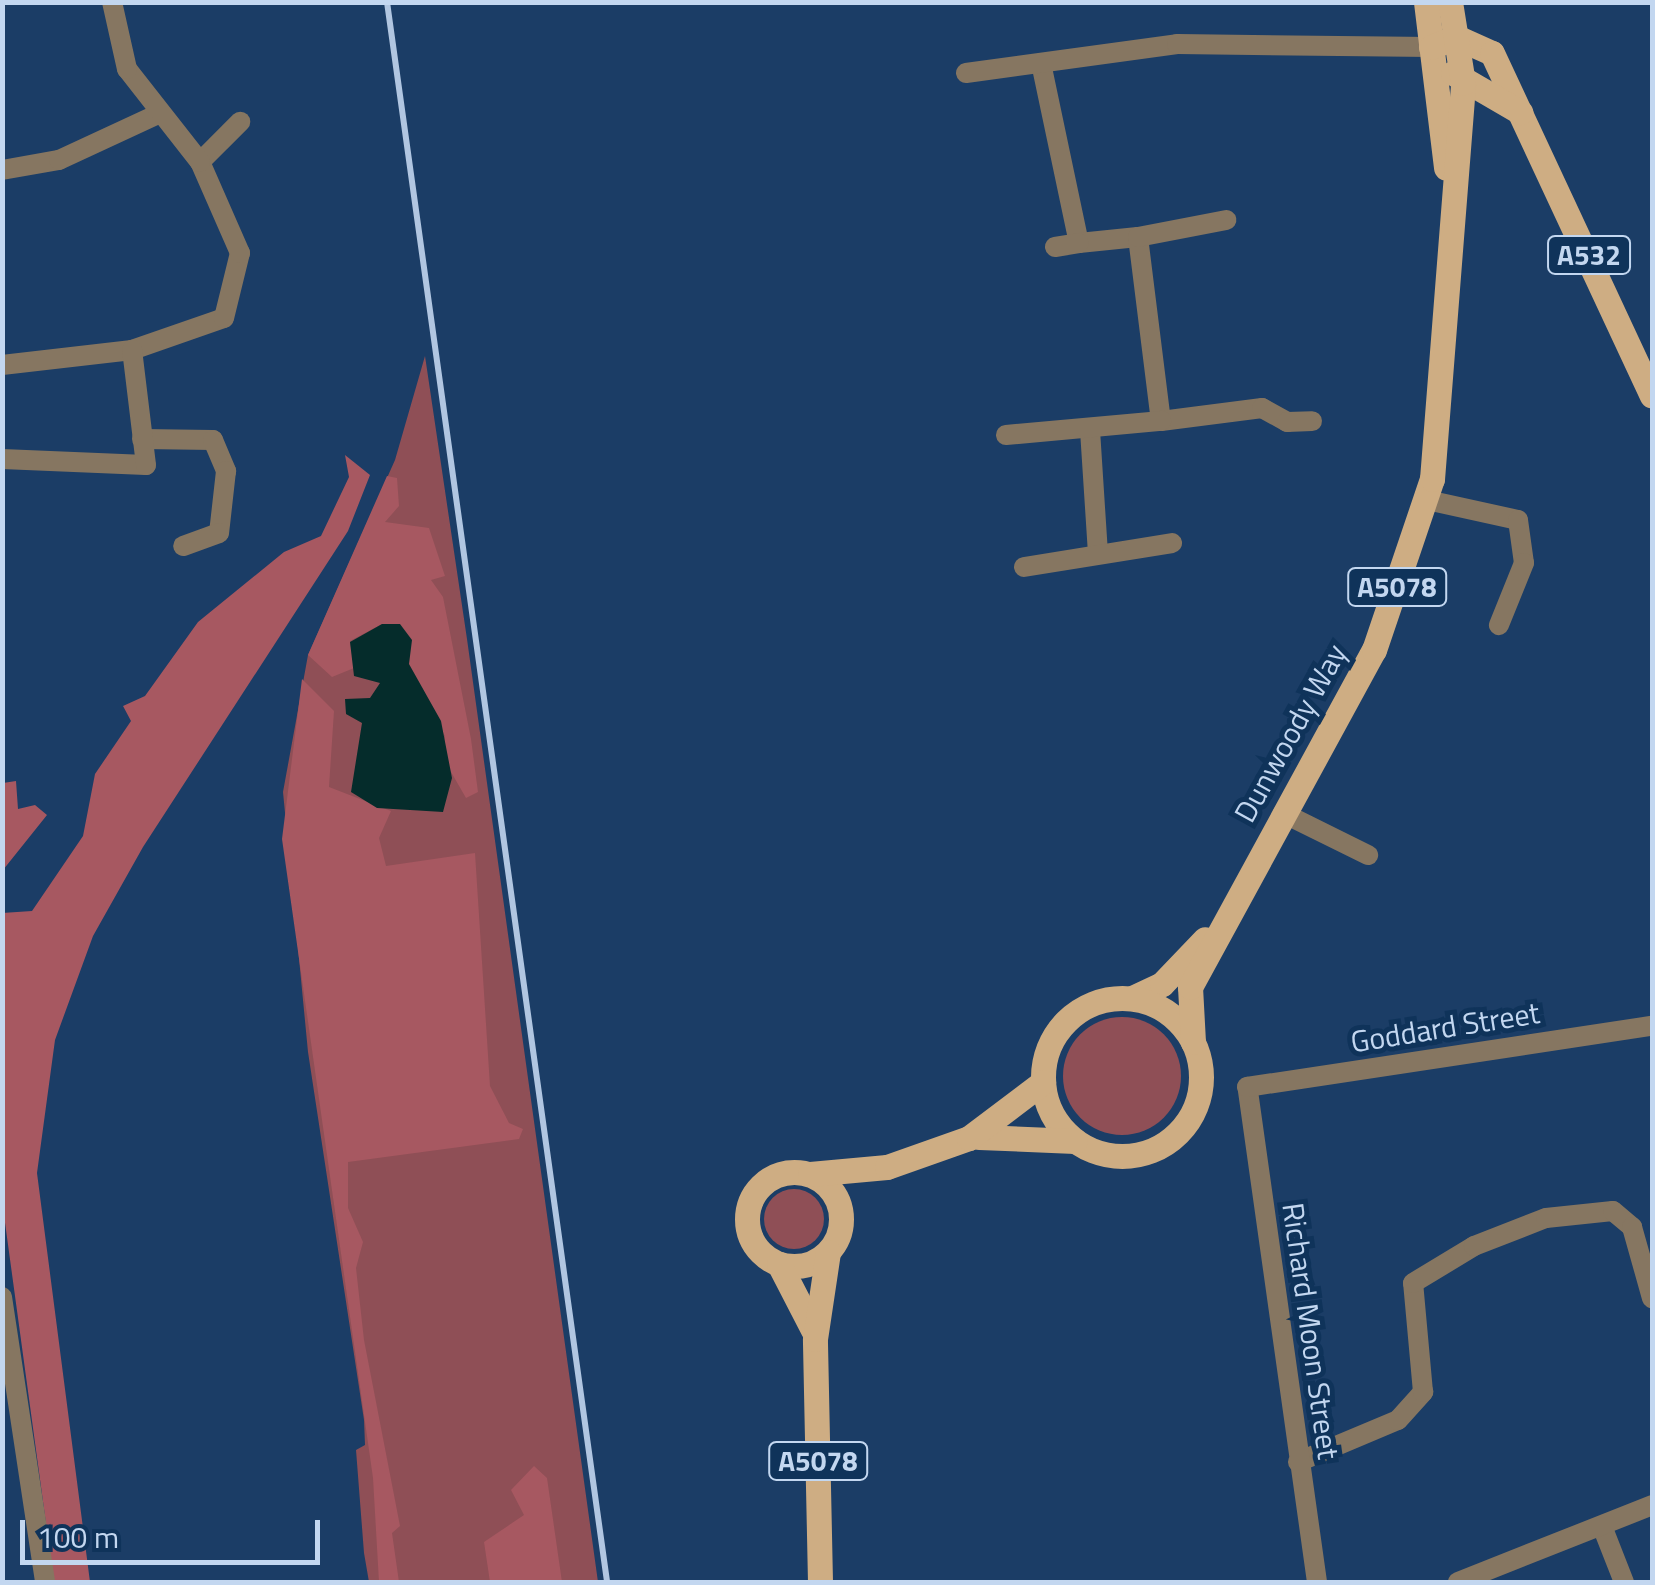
<!DOCTYPE html>
<html>
<head>
<meta charset="utf-8">
<style>
  body { margin:0 }
  #map { position:relative; width:1655px; height:1585px; overflow:hidden; background:#1b3d66; font-family:"Titillium Web",sans-serif }
  div>[style] { position:absolute }
  .green>* { inset:0; background:#8f4f56 }
  .round { border-radius:50% }
  .forest>* { inset:0; background:#a75861 }
  .water>* { inset:0; background:#052c2b }
  .minor>* { height:20px; margin:-10px; padding:0 10px; transform-origin:10px; border-radius:10px; background:#867661 }
  .tertiary>* { height:20px; margin:-10px; padding:0 10px; transform-origin:10px; border-radius:10px; background:#867661 }
  .primary>* { height:25px; margin:-12.5px; padding:0 12.5px; transform-origin:12.5px; border-radius:12.5px; background:#cead83 }
  .primary>.ring { margin:-12.5px; padding:0; box-sizing:content-box; background:none; border:25px solid #cead83; border-radius:50% }
  .rail>* { height:6px; margin:-3px; padding:0 3px; transform-origin:3px; border-radius:3px; background:#b1c6e1 }
  span { translate:-50% -50%; white-space:nowrap; text-align:center; line-height:1.15; -webkit-text-stroke:10px #0f335a; paint-order:stroke }
  .shield-label span { padding:2px 8px; background:#0f335a; border:2px solid; border-radius:8px; -webkit-text-stroke-width:0 }
  .shield-label { font-size:28px; color:#c3d7f0; font-weight:700 }
  .street-label { font-size:30px; color:#c3d7f0 }
  .frame { position:absolute; inset:0; border:5px solid #c3d7f0; pointer-events:none }
  .scale { position:absolute; left:20px; top:1520px; width:300px; height:45px; box-sizing:border-box; border:5px solid #c3d7f0; border-top:0; padding-left:12px; font-size:30px; line-height:35px; white-space:nowrap; color:#c3d7f0; -webkit-text-stroke:8px #0f335a; paint-order:stroke }
</style>
</head>
<body>
<div id="map">
  <div class="green">
    <div style="clip-path:polygon(425px 356px,467px 639px,598px 1582px,369px 1582px,364px 1553px,356px 1450px,365px 1445px,364px 1420px,308px 1052px,283px 792px,308px 655px,395px 460px)"></div>
    <div class="round" style="left:1063px;top:1017px;width:118px;height:118px"></div>
    <div class="round" style="left:764px;top:1189px;width:60px;height:60px"></div>
  </div>
  <div class="forest">
    <div style="clip-path:polygon(345px 455px,370px 475px,348px 531px,143px 847px,93px 936px,55px 1040px,37px 1173px,90px 1582px,54px 1582px,3px 1208px,2px 913px,32px 911px,83px 836px,95px 774px,131px 721px,123px 706px,145px 696px,198px 622px,284px 552px,321px 536px,349px 477px)"></div>
    <div style="clip-path:polygon(387px 476px,397px 478px,399px 506px,385px 522px,429px 528px,445px 576px,431px 580px,443px 597px,471px 739px,478px 792px,466px 798px,443px 758px,445px 736px,382px 624px,350px 641px,354px 668px,332px 677px,308px 655px)"></div>
    <div style="clip-path:polygon(302px 679px,334px 711px,329px 787px,391px 811px,379px 838px,386px 866px,475px 853px,490px 1086px,509px 1123px,523px 1129px,519px 1139px,348px 1162px,348px 1208px,363px 1242px,356px 1268px,364px 1340px,400px 1526px,392px 1533px,399px 1582px,379px 1582px,373px 1478px,282px 839px)"></div>
    <div style="clip-path:polygon(16px 781px,18px 809px,35px 805px,47px 815px,3px 870px,3px 783px)"></div>
    <div style="clip-path:polygon(534px 1466px,547px 1478px,562px 1582px,490px 1582px,484px 1542px,524px 1515px,511px 1490px)"></div>
  </div>
  <div class="water">
    <div style="clip-path:polygon(382px 624px,400px 624px,412px 640px,409px 664px,441px 721px,452px 778px,443px 812px,377px 808px,351px 792px,362px 723px,346px 714px,345px 699px,370px 698px,380px 683px,354px 676px,350px 642px)"></div>
  </div>
  <div class="minor">
    <div style="left:1041px;top:63px;width:184px;rotate:78.1deg"></div>
    <div style="left:1079px;top:243px;width:59px;rotate:-5.8deg"></div>
    <div style="left:1138px;top:237px;width:185px;rotate:82.9deg"></div>
    <div style="left:1161px;top:421px;width:102px;rotate:-7.3deg"></div>
    <div style="left:1262px;top:408px;width:29px;rotate:29deg"></div>
    <div style="left:1287px;top:422px;width:25px;rotate:-2deg"></div>
    <div style="left:966px;top:73px;width:213px;rotate:-7.8deg"></div>
    <div style="left:1177px;top:44px;width:254px;rotate:0.7deg"></div>
    <div style="left:200px;top:162px;width:57px;rotate:-45deg"></div>
    <div style="left:2px;top:170px;width:58px;rotate:-10deg"></div>
    <div style="left:59px;top:160px;width:107px;rotate:-24.9deg"></div>
    <div style="left:1138px;top:237px;width:90px;rotate:-10.9deg"></div>
    <div style="left:1055px;top:247px;width:24px;rotate:-9deg"></div>
    <div style="left:2px;top:365px;width:131px;rotate:-6.6deg"></div>
    <div style="left:132px;top:350px;width:97px;rotate:-19.2deg"></div>
    <div style="left:224px;top:318px;width:67px;rotate:-76.2deg"></div>
    <div style="left:240px;top:253px;width:99px;rotate:-113.7deg"></div>
    <div style="left:200px;top:162px;width:118px;rotate:-128.1deg"></div>
    <div style="left:127px;top:69px;width:69px;rotate:-102.6deg"></div>
    <div style="left:1090px;top:430px;width:123px;rotate:86.3deg"></div>
    <div style="left:1006px;top:435px;width:156px;rotate:-5.2deg"></div>
    <div style="left:142px;top:439px;width:71px;rotate:0.8deg"></div>
    <div style="left:213px;top:440px;width:34px;rotate:67deg"></div>
    <div style="left:226px;top:471px;width:62px;rotate:96.4deg"></div>
    <div style="left:219px;top:533px;width:38px;rotate:160deg"></div>
    <div style="left:2px;top:459px;width:144px;rotate:2.4deg"></div>
    <div style="left:146px;top:465px;width:116px;rotate:-96.9deg"></div>
    <div style="left:1427px;top:500px;width:93px;rotate:12.4deg"></div>
    <div style="left:1518px;top:520px;width:43px;rotate:82.1deg"></div>
    <div style="left:1524px;top:563px;width:67px;rotate:112deg"></div>
    <div style="left:1024px;top:567px;width:150px;rotate:-9.2deg"></div>
    <div style="left:1283px;top:813px;width:95px;rotate:26.3deg"></div>
    <div style="left:1298px;top:1462px;width:108px;rotate:-22.8deg"></div>
    <div style="left:1398px;top:1420px;width:38px;rotate:-48deg"></div>
    <div style="left:1423px;top:1392px;width:109px;rotate:-95.2deg"></div>
    <div style="left:1413px;top:1283px;width:71px;rotate:-31.2deg"></div>
    <div style="left:1474px;top:1246px;width:77px;rotate:-21.3deg"></div>
    <div style="left:1546px;top:1218px;width:67px;rotate:-6deg"></div>
    <div style="left:1613px;top:1211px;width:25px;rotate:40deg"></div>
    <div style="left:1632px;top:1227px;width:74px;rotate:74.3deg"></div>
    <div style="left:1602px;top:1526px;width:60px;rotate:68.6deg"></div>
    <div style="left:1317px;top:1582px;width:500px;rotate:-98deg"></div>
    <div style="left:1247px;top:1087px;width:410px;rotate:-8.6deg"></div>
    <div style="left:1458px;top:1582px;width:209px;rotate:-21.6deg"></div>
  </div>
  <div class="tertiary">
    <div style="left:2px;top:1297px;width:288px;rotate:81.4deg"></div>
  </div>
  <div class="primary">
    <div style="left:1426px;top:2px;width:167px;rotate:83.1deg"></div>
    <div style="left:1431px;top:47px;width:27px;rotate:-22deg"></div>
    <div style="left:1456px;top:37px;width:39px;rotate:24deg"></div>
    <div style="left:1492px;top:53px;width:378px;rotate:65deg"></div>
    <div style="left:1453px;top:73px;width:78px;rotate:30.2deg"></div>
    <div style="left:1132px;top:998px;width:33px;rotate:-25deg"></div>
    <div style="left:1162px;top:984px;width:62px;rotate:-46.3deg"></div>
    <div class="ring" style="left:1043px;top:998px;width:133px;height:133px"></div>
    <div style="left:1193px;top:1042px;width:55px;rotate:-93.1deg"></div>
    <div style="left:1190px;top:987px;width:384px;rotate:-61.4deg"></div>
    <div style="left:1374px;top:650px;width:181px;rotate:-71.3deg"></div>
    <div style="left:1432px;top:479px;width:397px;rotate:-85.5deg"></div>
    <div style="left:1463px;top:83px;width:82px;rotate:-99.1deg"></div>
    <div style="left:979px;top:1137px;width:96px;rotate:2.4deg"></div>
    <div class="ring" style="left:747px;top:1172px;width:69px;height:69px"></div>
    <div style="left:810px;top:1174px;width:77px;rotate:-5.2deg"></div>
    <div style="left:887px;top:1167px;width:87px;rotate:-19.5deg"></div>
    <div style="left:969px;top:1138px;width:93px;rotate:-37.1deg"></div>
    <div style="left:779px;top:1264px;width:74px;rotate:62.7deg"></div>
    <div style="left:820px;top:1582px;width:243px;rotate:-91.2deg"></div>
    <div style="left:815px;top:1339px;width:88px;rotate:-81.5deg"></div>
  </div>
  <div class="rail">
    <div style="left:387px;top:2px;width:1595px;rotate:82.07deg"></div>
  </div>
  <div class="shield-label">
    <span style="left:1589px;top:255px">A532</span>
    <span style="left:1397px;top:587px">A5078</span>
    <span style="left:818px;top:1461px">A5078</span>
  </div>
  <div class="street-label">
    <span style="left:1290px;top:733px;rotate:-61deg">Dunwoody Way</span>
    <span style="left:1445px;top:1027px;rotate:-9deg">Goddard Street</span>
    <span style="left:1311px;top:1331px;rotate:82deg">Richard Moon Street</span>
  </div>
  <div class="frame"></div>
  <div class="scale">100 m</div>
</div>
</body>
</html>
